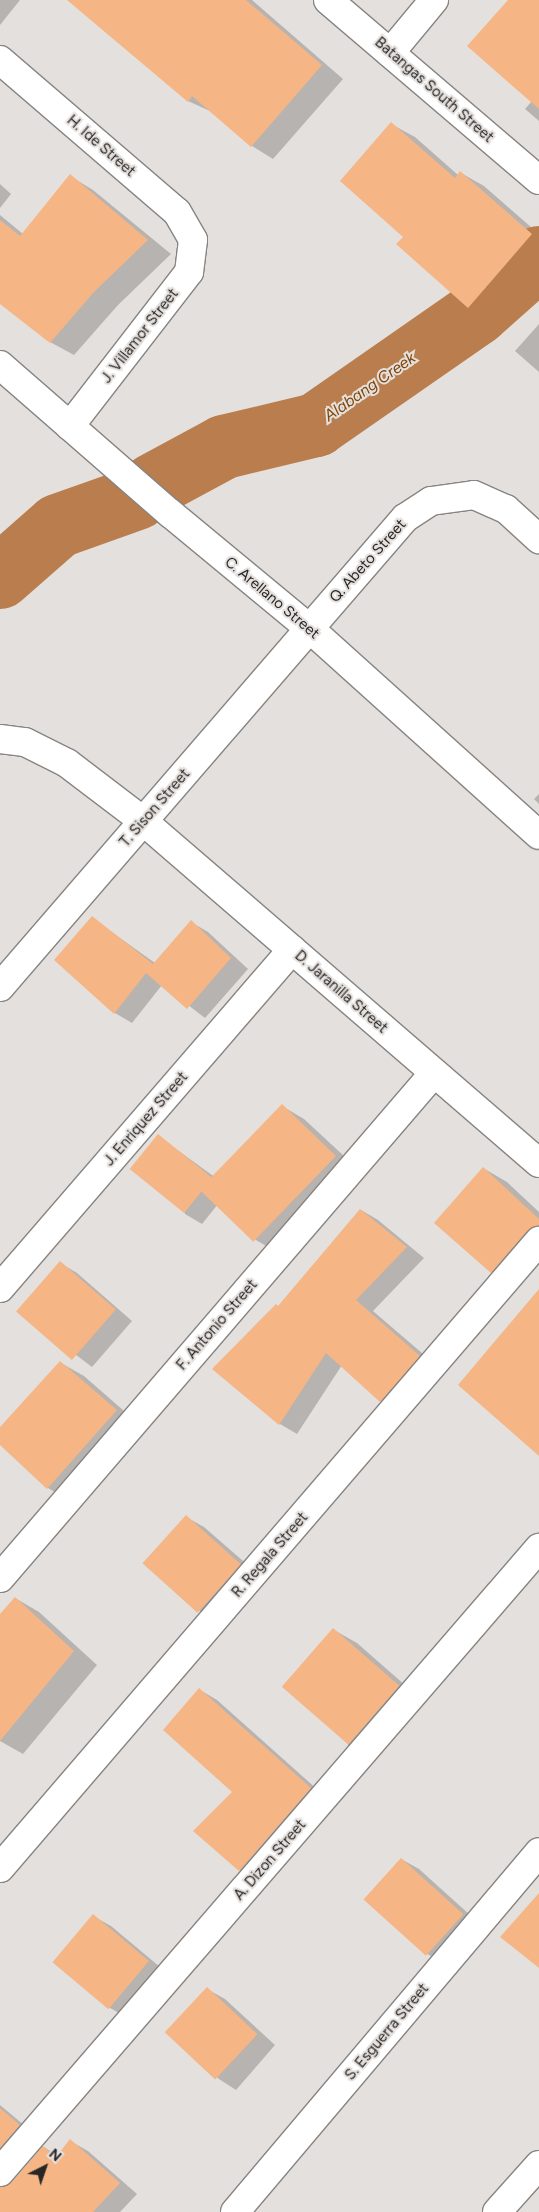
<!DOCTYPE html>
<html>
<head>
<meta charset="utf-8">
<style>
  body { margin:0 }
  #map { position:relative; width:539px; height:2212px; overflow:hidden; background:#e4e0dd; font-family:Figtree,sans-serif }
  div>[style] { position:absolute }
  .shadow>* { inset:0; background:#0003 }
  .river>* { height:64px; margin:-32px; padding:0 32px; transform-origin:32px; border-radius:32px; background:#ba7d4d }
  .building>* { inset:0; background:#f6b584; transform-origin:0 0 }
  .roads { filter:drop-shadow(1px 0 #888481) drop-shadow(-1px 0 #888481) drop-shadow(0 1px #888481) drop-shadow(0 -1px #888481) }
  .minor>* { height:28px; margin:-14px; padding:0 14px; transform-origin:14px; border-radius:14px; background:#fff }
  span { translate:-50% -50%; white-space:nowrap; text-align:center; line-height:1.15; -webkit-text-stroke:4px #e4e0dd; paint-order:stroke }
  .street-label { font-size:15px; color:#292726 }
  .water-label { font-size:16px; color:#804509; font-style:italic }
  .north { position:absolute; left:20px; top:2142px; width:50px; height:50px; -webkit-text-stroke:4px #e4e0dd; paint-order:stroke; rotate:41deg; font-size:14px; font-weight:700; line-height:20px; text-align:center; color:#292726 }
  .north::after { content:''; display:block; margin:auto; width:18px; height:22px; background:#292726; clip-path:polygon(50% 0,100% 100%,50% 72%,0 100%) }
</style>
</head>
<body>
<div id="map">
  <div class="shadow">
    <div style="clip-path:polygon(0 0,20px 0,0 25px)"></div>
    <div style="clip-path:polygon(70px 0,252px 0,343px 79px,273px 159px,252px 146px,212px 112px,188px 101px)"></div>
    <div style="clip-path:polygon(508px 0,539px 0,539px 121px,525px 109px,532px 101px)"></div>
    <div style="clip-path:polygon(391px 124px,415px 137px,458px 175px,461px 173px,484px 186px,539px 234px,539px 267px,492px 320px,469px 307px,404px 236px)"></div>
    <div style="clip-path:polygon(70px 176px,93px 190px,171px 254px,118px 305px,74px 355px,50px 342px,0 302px,0 215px,23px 234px)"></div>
    <div style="clip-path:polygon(0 184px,11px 194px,0 208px)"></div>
    <div style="clip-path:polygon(539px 324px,539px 372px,515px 351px)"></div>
    <div style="clip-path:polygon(539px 794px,539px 804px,534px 799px)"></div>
    <div style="clip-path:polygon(92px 918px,155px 963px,191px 922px,208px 932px,248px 969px,205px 1018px,162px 985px,132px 1023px,115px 1013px)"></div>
    <div style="clip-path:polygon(282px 1106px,304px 1119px,358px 1169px,278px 1253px,256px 1240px,218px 1204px,202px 1224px,185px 1214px,158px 1136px,216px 1178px)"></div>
    <div style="clip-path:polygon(483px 1168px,507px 1182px,539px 1212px,539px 1258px,515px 1285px,492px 1272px)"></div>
    <div style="clip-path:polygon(361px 1210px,378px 1220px,424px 1258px,373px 1311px,437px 1366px,398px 1411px,381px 1401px,342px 1365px,297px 1434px,280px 1424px,214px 1369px,279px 1307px)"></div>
    <div style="clip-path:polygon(60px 1263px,77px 1273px,132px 1321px,92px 1367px,18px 1311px)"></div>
    <div style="clip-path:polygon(61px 1363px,84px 1376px,139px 1424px,71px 1502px,48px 1488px,0 1444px,0 1429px)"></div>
    <div style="clip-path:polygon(186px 1517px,204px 1527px,258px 1574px,217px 1622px,200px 1611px,146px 1566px)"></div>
    <div style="clip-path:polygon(15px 1598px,39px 1612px,97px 1665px,23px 1754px,0 1741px,0 1616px)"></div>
    <div style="clip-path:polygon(334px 1630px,357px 1643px,422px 1700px,372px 1758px,348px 1745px)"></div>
    <div style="clip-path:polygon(200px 1690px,217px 1700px,328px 1799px,257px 1880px,240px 1870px,195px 1831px,233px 1792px)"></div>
    <div style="clip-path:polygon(401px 1859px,419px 1869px,480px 1924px,447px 1965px,429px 1955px,365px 1899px)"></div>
    <div style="clip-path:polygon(93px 1916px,111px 1926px,166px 1972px,128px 2018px,110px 2008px,54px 1963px)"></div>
    <div style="clip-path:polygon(207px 1989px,225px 1999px,275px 2045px,236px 2090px,219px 2079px,170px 2034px)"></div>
    <div style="clip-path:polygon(0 2105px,37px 2136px,0 2175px)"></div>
    <div style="clip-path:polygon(70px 2141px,88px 2151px,137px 2194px,120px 2212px,0 2212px,0 2201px,44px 2147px,58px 2156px)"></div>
  </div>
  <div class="river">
    <div style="left:152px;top:486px;width:82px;rotate:-28.4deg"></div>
    <div style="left:224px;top:447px;width:95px;rotate:-13.4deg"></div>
    <div style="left:316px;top:425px;width:196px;rotate:-34.8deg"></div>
    <div style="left:477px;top:313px;width:83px;rotate:-41.6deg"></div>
    <div style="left:0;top:577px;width:77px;rotate:-41.3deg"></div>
    <div style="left:58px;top:526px;width:84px;rotate:-19.5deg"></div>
  </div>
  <div class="building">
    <div style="clip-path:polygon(67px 0,246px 0,322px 65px,251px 147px,192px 96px,188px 102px)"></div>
    <div style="clip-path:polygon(508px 0,539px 0,539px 109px,467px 46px)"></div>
    <div style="clip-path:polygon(391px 122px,455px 178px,460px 171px,532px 234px,468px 308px,396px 244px,403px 237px,340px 181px)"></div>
    <div style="clip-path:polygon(70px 174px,148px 240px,94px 292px,50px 343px,0 304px,0 220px,20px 236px)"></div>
    <div style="clip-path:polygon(92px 916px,153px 964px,191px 920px,231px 958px,187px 1009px,146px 973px,114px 1014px,54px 960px)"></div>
    <div style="left:282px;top:1104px;width:75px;height:119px;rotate:44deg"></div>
    <div style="left:158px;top:1134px;width:70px;height:45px;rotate:39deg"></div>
    <div style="clip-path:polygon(483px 1167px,539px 1219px,539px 1226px,527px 1231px,491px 1273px,434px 1223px)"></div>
    <div style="clip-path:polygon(360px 1209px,407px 1247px,356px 1300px,420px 1356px,380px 1402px,326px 1353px,279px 1425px,212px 1369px,276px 1304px,278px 1306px)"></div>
    <div style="left:60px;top:1261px;width:74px;height:67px;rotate:41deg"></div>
    <div style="clip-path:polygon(539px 1289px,539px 1456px,458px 1385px)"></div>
    <div style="clip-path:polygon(60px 1361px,117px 1410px,47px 1489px,0 1445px,0 1427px)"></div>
    <div style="left:186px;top:1515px;width:74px;height:65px;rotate:42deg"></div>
    <div style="clip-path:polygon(15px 1597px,74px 1651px,0 1741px,0 1614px)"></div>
    <div style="left:333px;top:1628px;width:88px;height:78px;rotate:41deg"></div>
    <div style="clip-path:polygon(199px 1688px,311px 1788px,239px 1871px,193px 1831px,232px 1792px,163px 1730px)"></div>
    <div style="left:401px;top:1858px;width:84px;height:56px;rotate:42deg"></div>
    <div style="clip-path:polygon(539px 1893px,539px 1968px,500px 1937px)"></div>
    <div style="left:93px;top:1914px;width:73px;height:63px;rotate:40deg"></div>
    <div style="left:207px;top:1987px;width:69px;height:62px;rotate:43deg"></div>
    <div style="clip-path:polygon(0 2108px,20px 2125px,0 2148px)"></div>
    <div style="clip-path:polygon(70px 2139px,120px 2183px,93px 2212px,0 2212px,0 2187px,12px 2182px,43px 2146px,56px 2157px)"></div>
  </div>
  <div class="roads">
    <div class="minor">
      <div style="left:328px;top:0;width:277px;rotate:40.5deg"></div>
      <div style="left:390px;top:53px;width:69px;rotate:-50.3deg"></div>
      <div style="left:0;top:60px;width:233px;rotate:40.7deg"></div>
      <div style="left:177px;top:212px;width:32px;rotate:60deg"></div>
      <div style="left:193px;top:240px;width:32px;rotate:97deg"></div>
      <div style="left:189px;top:272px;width:195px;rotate:127.7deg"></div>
      <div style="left:0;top:365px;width:227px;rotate:41.1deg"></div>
      <div style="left:171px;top:514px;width:179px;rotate:39.6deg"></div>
      <div style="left:309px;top:628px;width:309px;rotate:42deg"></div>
      <div style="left:0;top:739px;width:25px;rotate:7deg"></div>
      <div style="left:25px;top:742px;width:47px;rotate:26.6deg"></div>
      <div style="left:67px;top:763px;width:96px;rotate:37.3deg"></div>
      <div style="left:143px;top:821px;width:523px;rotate:40.82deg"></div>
      <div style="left:0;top:987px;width:620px;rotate:-49.19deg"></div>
      <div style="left:405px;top:518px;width:31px;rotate:-33deg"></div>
      <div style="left:431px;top:501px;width:43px;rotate:-7.9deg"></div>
      <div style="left:474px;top:495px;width:35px;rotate:24deg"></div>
      <div style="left:506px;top:509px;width:45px;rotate:42.3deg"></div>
      <div style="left:0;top:1288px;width:447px;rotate:-49.2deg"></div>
      <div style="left:0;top:1578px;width:666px;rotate:-49.32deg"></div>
      <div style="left:0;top:1868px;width:827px;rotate:-49.32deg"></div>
      <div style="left:0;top:2172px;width:825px;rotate:-49.18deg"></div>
      <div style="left:235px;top:2212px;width:471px;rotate:-49.8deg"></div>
      <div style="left:497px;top:2212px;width:63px;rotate:-48.2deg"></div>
    </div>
  </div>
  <div class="street-label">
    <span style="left:434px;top:90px;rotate:41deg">Batangas South Street</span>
    <span style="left:101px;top:146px;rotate:41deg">H. Ide Street</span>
    <span style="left:140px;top:336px;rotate:-52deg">J. Villamor Street</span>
    <span style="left:368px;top:561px;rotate:-48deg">Q. Abeto Street</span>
    <span style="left:272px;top:598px;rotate:40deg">C. Arellano Street</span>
    <span style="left:155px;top:808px;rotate:-49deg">T. Sison Street</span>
    <span style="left:341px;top:992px;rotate:41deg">D. Jaranilla Street</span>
    <span style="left:146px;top:1119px;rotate:-49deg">J. Enriquez Street</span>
    <span style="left:217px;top:1325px;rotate:-49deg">F. Antonio Street</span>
    <span style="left:270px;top:1555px;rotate:-49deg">R. Regala Street</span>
    <span style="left:270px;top:1860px;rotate:-49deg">A. Dizon Street</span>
    <span style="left:387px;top:2032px;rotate:-50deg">S. Esguerra Street</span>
  </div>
  <div class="water-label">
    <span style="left:370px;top:387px;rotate:-35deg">Alabang Creek</span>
  </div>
  <div class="north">N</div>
</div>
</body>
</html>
